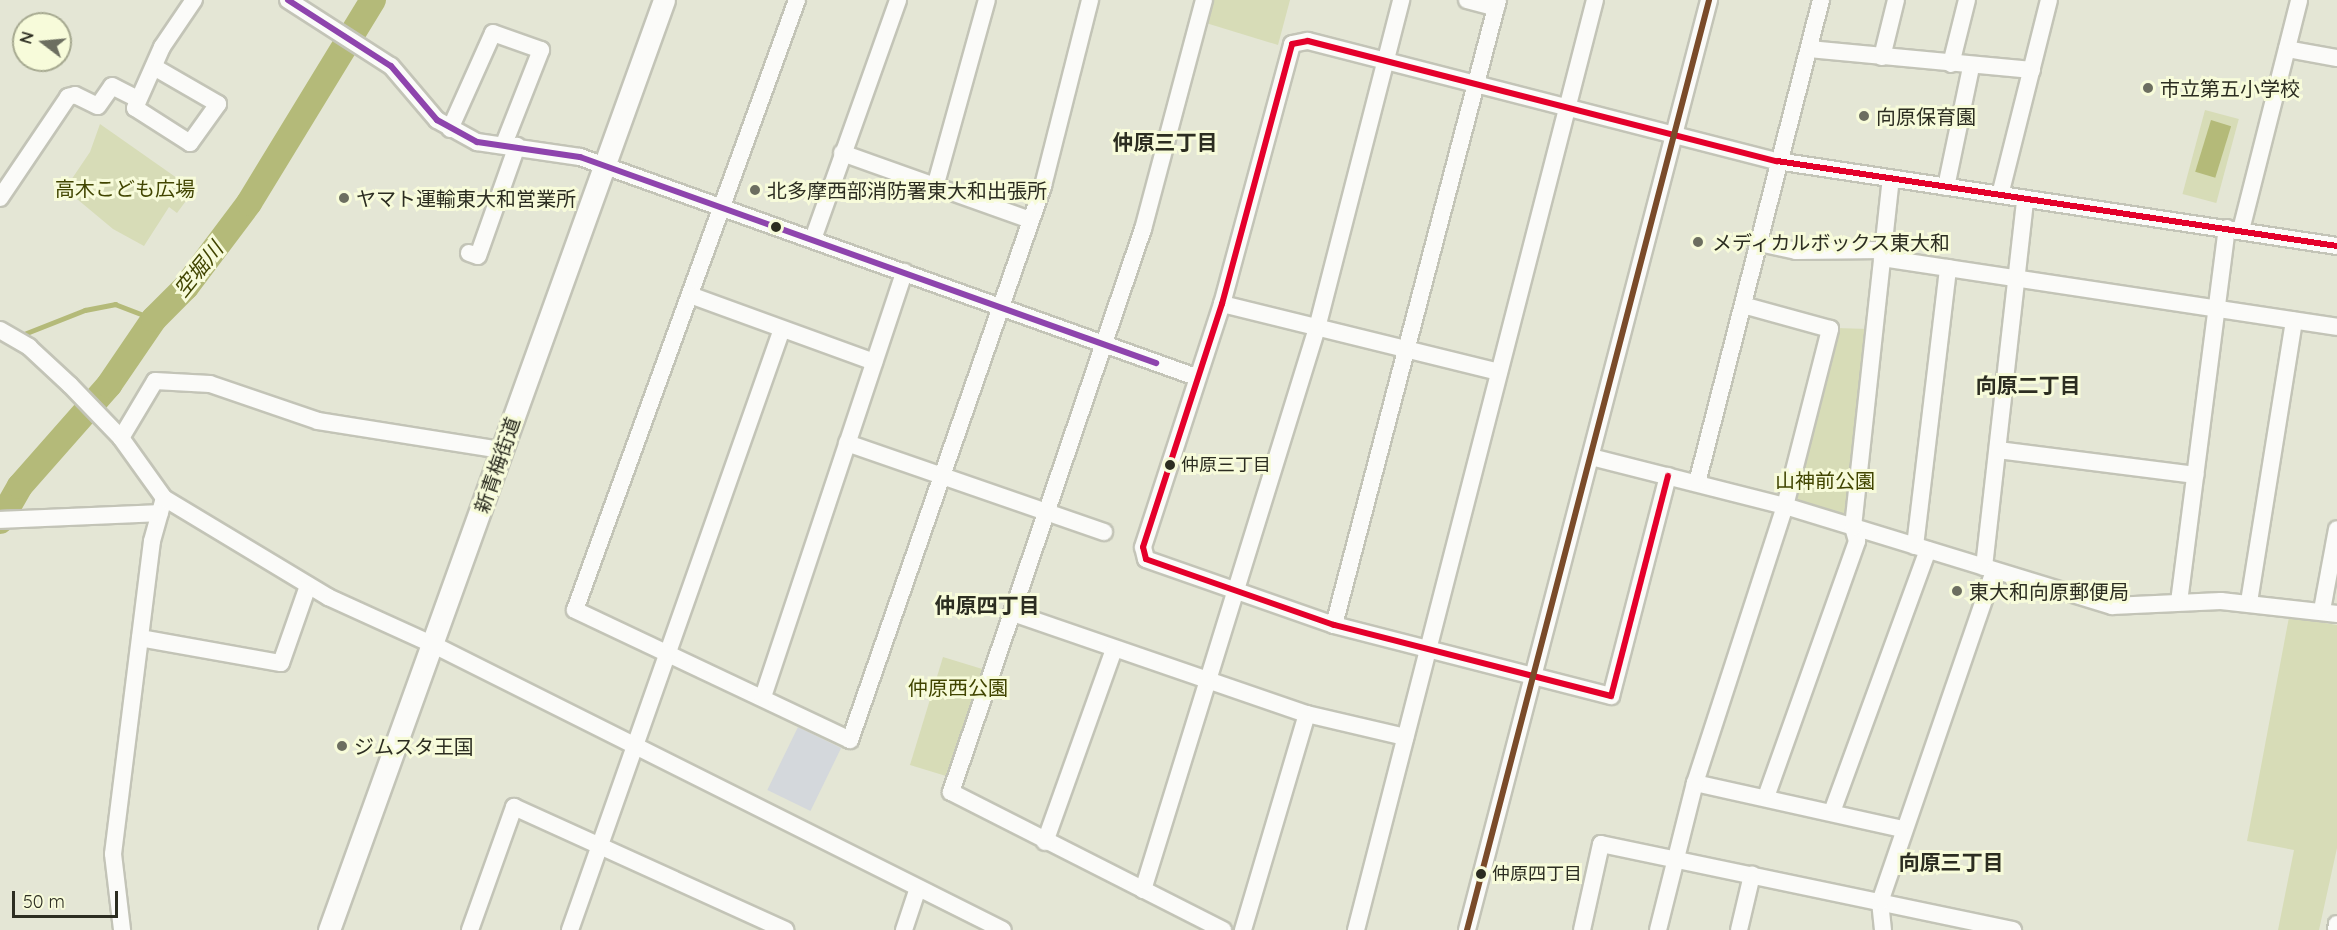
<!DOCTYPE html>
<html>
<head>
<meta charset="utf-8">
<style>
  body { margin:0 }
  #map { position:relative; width:2337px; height:930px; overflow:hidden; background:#e4e6d5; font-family:Quicksand,"Noto Sans JP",sans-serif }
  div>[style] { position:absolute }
  .green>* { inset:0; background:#d7dcb7; transform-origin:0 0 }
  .water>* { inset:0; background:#b4ba79; transform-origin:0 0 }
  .stream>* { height:4.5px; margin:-2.25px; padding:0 2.25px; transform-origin:2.25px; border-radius:2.25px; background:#b4ba79 }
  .river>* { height:26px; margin:-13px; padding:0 13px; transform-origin:13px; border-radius:13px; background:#b4ba79 }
  .building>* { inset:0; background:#d4d8dc; transform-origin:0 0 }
  .roads { filter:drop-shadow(2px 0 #c3c4b7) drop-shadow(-2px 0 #c3c4b7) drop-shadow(0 2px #c3c4b7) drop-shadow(0 -2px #c3c4b7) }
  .minor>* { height:16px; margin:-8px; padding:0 8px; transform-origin:8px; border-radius:8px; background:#fbfbf9 }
  .major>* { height:21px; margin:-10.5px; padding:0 10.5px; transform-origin:10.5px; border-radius:10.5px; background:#fbfbf9 }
  .bus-1>* { height:6px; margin:-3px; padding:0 3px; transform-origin:3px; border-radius:3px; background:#8e44ad }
  .bus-2>* { height:6px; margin:-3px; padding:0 3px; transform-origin:3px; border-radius:3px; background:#e4002b }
  .bus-3>* { height:6px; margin:-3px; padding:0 3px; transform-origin:3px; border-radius:3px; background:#7a4b2a }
  .dots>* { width:16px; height:16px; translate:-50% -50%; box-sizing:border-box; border:3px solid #f7fbda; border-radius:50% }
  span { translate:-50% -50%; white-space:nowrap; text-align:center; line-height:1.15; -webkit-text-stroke:6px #f7fbda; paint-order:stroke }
  .bus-label { font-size:18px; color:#2c2d21 }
  .left { translate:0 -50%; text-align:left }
  .poi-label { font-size:20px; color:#2c2d21 }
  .park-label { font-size:20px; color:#414500 }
  .street-label { font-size:20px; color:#2c2d21 }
  .neighbourhood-label { font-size:21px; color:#2c2d21; font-weight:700 }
  .water-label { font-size:21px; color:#414500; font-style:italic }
  .north { position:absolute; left:12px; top:12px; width:60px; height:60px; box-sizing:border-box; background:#f7fbda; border:2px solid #a6a990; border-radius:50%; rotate:286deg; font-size:16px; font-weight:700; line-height:24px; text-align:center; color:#2c2d21 }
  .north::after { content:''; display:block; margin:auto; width:21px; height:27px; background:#6c6e60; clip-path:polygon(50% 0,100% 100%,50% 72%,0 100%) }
  .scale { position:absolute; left:12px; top:891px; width:106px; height:27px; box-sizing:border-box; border:3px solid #2c2d21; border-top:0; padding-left:8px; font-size:18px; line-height:21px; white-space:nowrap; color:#2c2d21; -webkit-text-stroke:4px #f7fbda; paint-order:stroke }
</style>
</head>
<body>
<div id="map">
  <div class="green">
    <div style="clip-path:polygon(1211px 0,1290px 0,1278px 45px,1206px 23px)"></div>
    <div style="left:2205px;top:110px;width:35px;height:87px;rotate:15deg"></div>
    <div style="clip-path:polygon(100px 124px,194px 190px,177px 213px,169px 207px,144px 246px,113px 229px,65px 189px,90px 152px)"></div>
    <div style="clip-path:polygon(1836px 328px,1869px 329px,1848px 511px,1843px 514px,1799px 501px,1794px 493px)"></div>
    <div style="clip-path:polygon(2289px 617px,2337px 625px,2337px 848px,2319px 930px,2278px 930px,2294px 850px,2247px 841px)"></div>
    <div style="left:943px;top:657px;width:48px;height:113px;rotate:17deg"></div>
  </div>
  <div class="water">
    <div style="left:2211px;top:120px;width:21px;height:54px;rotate:17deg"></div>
  </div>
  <div class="stream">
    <div style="left:19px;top:336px;width:71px;rotate:-21.5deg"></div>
    <div style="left:85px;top:310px;width:31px;rotate:-11deg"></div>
    <div style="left:115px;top:304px;width:42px;rotate:21deg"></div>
  </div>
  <div class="river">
    <div style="left:0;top:521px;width:40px;rotate:-60.3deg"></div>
    <div style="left:20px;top:486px;width:135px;rotate:-48.6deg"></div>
    <div style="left:109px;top:385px;width:80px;rotate:-55.7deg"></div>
    <div style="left:154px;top:319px;width:45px;rotate:-45deg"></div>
    <div style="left:186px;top:287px;width:105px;rotate:-53.1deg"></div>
    <div style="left:249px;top:203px;width:238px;rotate:-58.6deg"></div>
  </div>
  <div class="building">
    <div style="left:798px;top:727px;width:48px;height:70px;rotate:26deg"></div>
  </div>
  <div class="roads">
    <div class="minor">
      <div style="left:288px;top:0;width:122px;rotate:32.7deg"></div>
      <div style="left:391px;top:66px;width:71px;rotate:49.6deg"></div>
      <div style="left:437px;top:120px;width:46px;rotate:28.8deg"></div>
      <div style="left:477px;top:142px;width:104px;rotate:8.3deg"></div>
      <div style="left:580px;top:157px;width:654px;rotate:19.65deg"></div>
      <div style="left:797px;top:0;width:649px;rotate:110deg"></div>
      <div style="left:575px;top:610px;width:304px;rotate:25.3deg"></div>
      <div style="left:850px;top:740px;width:587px;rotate:-70.79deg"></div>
      <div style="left:1043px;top:186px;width:192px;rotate:-75.8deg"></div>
      <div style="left:1204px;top:0;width:237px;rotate:104.9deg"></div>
      <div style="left:1143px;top:229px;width:595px;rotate:108.83deg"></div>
      <div style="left:951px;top:792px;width:305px;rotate:26.9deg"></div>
      <div style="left:1467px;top:0;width:30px;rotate:15deg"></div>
      <div style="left:1809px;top:49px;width:224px;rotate:5.4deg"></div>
      <div style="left:2287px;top:49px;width:51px;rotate:10.2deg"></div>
      <div style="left:1882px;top:57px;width:59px;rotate:-76.2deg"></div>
      <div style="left:1951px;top:64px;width:66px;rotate:-76deg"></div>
      <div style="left:154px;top:67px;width:74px;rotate:30deg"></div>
      <div style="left:218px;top:104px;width:48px;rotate:125.7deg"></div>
      <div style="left:190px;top:143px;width:65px;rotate:-147.5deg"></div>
      <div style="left:135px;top:108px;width:67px;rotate:-66.1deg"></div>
      <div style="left:162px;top:47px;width:57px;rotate:-55.8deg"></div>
      <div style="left:450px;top:129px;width:105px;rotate:-65.9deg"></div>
      <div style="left:493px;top:33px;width:51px;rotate:19.5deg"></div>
      <div style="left:541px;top:50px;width:101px;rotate:111.5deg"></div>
      <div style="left:842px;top:153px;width:200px;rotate:19.6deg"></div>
      <div style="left:935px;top:187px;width:194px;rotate:-74.5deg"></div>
      <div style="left:1946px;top:187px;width:123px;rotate:-78.2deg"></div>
      <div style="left:2000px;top:195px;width:201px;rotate:-75.9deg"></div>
      <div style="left:0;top:198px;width:122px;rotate:-56deg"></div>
      <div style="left:68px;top:97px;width:7px;rotate:-16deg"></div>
      <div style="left:75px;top:95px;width:25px;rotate:26deg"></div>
      <div style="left:98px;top:106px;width:24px;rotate:-55deg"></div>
      <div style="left:112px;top:86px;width:29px;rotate:27deg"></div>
      <div style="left:2241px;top:230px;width:237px;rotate:-75.8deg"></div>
      <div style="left:813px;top:239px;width:254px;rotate:-70.4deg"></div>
      <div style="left:1759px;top:243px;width:38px;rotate:12deg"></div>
      <div style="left:1796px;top:251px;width:87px;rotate:-0.7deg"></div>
      <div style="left:469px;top:253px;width:9px;rotate:18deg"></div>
      <div style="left:478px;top:256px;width:117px;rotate:-70.5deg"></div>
      <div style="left:1882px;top:258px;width:460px;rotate:8.6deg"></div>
      <div style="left:690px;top:295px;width:196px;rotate:20deg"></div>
      <div style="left:1222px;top:304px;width:285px;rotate:13.8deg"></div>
      <div style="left:0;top:330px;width:34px;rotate:30deg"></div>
      <div style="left:29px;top:347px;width:56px;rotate:42.8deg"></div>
      <div style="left:70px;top:385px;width:74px;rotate:46.1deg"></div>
      <div style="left:121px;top:438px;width:74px;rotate:54.4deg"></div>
      <div style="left:164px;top:498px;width:45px;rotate:105.6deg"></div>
      <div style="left:152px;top:541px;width:315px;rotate:97.1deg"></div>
      <div style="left:113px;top:854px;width:77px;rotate:83.2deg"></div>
      <div style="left:121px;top:438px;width:66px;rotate:-59.2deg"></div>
      <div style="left:155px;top:381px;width:55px;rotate:3.1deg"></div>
      <div style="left:210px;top:384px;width:114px;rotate:18.9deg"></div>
      <div style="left:318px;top:421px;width:186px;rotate:9deg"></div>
      <div style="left:847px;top:443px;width:272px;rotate:19.1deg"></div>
      <div style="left:1998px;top:450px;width:199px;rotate:7.2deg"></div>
      <div style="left:1591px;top:457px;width:200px;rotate:14.2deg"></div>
      <div style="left:1785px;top:506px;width:342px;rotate:17deg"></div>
      <div style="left:2112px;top:606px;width:109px;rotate:-2.6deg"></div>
      <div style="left:2221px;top:601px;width:117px;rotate:6.4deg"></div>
      <div style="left:1668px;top:476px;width:227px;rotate:104.5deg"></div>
      <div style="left:1611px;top:696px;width:286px;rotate:-165.6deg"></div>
      <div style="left:1334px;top:625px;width:199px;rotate:-160.7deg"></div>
      <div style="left:1146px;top:559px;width:12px;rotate:-104deg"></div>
      <div style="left:1143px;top:547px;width:256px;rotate:-72deg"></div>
      <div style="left:1222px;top:304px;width:269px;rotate:-74.9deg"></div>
      <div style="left:1292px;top:44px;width:16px;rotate:-11deg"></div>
      <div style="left:1308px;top:41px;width:484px;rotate:14.4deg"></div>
      <div style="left:1777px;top:161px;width:566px;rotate:8.63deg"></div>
      <div style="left:1697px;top:483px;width:499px;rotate:-75.6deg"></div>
      <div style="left:164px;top:498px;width:192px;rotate:31.1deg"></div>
      <div style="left:328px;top:597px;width:116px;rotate:24.4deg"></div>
      <div style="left:434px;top:645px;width:636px;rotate:26.61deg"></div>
      <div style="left:0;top:520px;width:160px;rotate:-2.5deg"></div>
      <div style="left:1915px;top:546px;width:280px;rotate:-83.2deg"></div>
      <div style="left:1984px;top:567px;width:370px;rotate:-83.6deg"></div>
      <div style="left:2179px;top:602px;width:377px;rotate:-82.7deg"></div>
      <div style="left:2249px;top:602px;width:285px;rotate:-80.9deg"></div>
      <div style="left:2322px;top:610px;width:82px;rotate:-79.5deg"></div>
      <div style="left:1013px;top:613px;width:311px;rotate:19deg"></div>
      <div style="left:1307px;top:714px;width:101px;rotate:13.2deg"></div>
      <div style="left:1334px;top:625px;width:646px;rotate:-75.3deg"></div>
      <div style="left:140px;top:638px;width:143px;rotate:10.1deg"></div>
      <div style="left:281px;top:663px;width:82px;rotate:-70.7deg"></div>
      <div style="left:763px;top:697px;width:448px;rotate:-71.6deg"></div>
      <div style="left:1695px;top:783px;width:213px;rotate:12.5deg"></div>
      <div style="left:1766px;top:797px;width:272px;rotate:-70.4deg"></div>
      <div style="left:1857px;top:541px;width:15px;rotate:-106deg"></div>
      <div style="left:1853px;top:527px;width:350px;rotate:-83.8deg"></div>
      <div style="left:1832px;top:812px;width:279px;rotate:-69.9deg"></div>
      <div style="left:1045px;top:842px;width:205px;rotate:-70.3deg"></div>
      <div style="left:1143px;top:890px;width:588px;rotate:-72.8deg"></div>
      <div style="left:1317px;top:328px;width:339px;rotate:-75.6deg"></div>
      <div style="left:470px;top:930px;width:131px;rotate:-70.3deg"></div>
      <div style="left:514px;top:807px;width:298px;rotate:24.4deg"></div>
      <div style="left:570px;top:930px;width:637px;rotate:-70.57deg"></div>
      <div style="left:904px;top:930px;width:44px;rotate:-71.6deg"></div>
      <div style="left:1243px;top:930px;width:225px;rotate:-73.5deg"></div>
      <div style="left:1356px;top:930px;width:960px;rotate:-75.59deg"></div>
      <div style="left:1467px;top:930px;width:961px;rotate:-75.41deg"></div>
      <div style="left:1582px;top:930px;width:88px;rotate:-77.5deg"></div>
      <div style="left:1601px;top:844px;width:421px;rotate:11.8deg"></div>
      <div style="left:1658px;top:930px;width:152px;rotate:-75.9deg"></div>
      <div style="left:1695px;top:783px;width:291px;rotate:-72deg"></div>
      <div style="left:1785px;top:506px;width:183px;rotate:-75.7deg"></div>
      <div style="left:1830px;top:329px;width:90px;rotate:-164.6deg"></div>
      <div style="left:1739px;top:930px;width:57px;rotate:-76.7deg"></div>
      <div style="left:1883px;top:930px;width:28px;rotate:-96deg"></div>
      <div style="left:1880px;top:902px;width:350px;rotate:-71deg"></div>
      <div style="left:2336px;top:930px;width:6px;rotate:-81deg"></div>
    </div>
    <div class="major">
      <div style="left:329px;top:930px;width:988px;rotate:-70.19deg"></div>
    </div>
  </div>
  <div class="bus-1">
    <div style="left:288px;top:0;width:122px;rotate:32.7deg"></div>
    <div style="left:391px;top:66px;width:71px;rotate:49.6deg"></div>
    <div style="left:437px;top:120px;width:46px;rotate:28.8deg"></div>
    <div style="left:477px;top:142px;width:104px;rotate:8.3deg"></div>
    <div style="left:580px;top:157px;width:612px;rotate:19.68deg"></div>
  </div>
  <div class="bus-2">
    <div style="left:1668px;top:476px;width:227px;rotate:104.5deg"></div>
    <div style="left:1611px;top:696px;width:286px;rotate:-165.6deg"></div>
    <div style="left:1334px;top:625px;width:199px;rotate:-160.7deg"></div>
    <div style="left:1146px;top:559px;width:12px;rotate:-104deg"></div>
    <div style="left:1143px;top:547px;width:256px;rotate:-72deg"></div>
    <div style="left:1222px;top:304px;width:269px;rotate:-74.9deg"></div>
    <div style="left:1292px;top:44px;width:16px;rotate:-11deg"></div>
    <div style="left:1308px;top:41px;width:484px;rotate:14.4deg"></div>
    <div style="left:1777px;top:161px;width:566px;rotate:8.63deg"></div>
  </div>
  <div class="bus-3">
    <div style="left:1467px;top:930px;width:961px;rotate:-75.41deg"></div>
  </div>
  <div class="dots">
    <div style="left:2148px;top:88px;background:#6c6e60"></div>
    <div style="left:1864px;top:116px;background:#6c6e60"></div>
    <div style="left:755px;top:190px;background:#6c6e60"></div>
    <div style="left:344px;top:198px;background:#6c6e60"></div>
    <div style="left:776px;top:227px;background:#2c2d21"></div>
    <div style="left:1698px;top:242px;background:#6c6e60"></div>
    <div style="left:1170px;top:465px;background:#2c2d21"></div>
    <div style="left:1957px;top:591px;background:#6c6e60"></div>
    <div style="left:342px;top:746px;background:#6c6e60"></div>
    <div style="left:1481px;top:874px;background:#2c2d21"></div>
  </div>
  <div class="bus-label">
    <span class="left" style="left:1181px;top:465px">仲原三丁目</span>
    <span class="left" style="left:1492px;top:874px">仲原四丁目</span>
  </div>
  <div class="poi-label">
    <span class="left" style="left:2160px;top:88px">市立第五小学校</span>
    <span class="left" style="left:1876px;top:116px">向原保育園</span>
    <span class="left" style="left:767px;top:190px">北多摩西部消防署東大和出張所</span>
    <span class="left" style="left:356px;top:198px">ヤマト運輸東大和営業所</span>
    <span class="left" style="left:1712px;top:242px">メディカルボックス東大和</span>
    <span class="left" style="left:1969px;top:591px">東大和向原郵便局</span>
    <span class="left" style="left:354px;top:746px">ジムスタ王国</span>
  </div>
  <div class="park-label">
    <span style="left:125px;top:188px">高木こども広場</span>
    <span style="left:1825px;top:480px">山神前公園</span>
    <span style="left:958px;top:687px">仲原西公園</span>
  </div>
  <div class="street-label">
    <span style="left:497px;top:465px;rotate:-71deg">新青梅街道</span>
  </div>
  <div class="neighbourhood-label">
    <span style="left:1165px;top:142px">仲原三丁目</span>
    <span style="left:2028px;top:385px">向原二丁目</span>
    <span style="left:987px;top:605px">仲原四丁目</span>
    <span style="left:1951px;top:862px">向原三丁目</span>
  </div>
  <div class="water-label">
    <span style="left:198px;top:269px;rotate:-51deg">空堀川</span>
  </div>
  <div class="north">N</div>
  <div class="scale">50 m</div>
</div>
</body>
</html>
